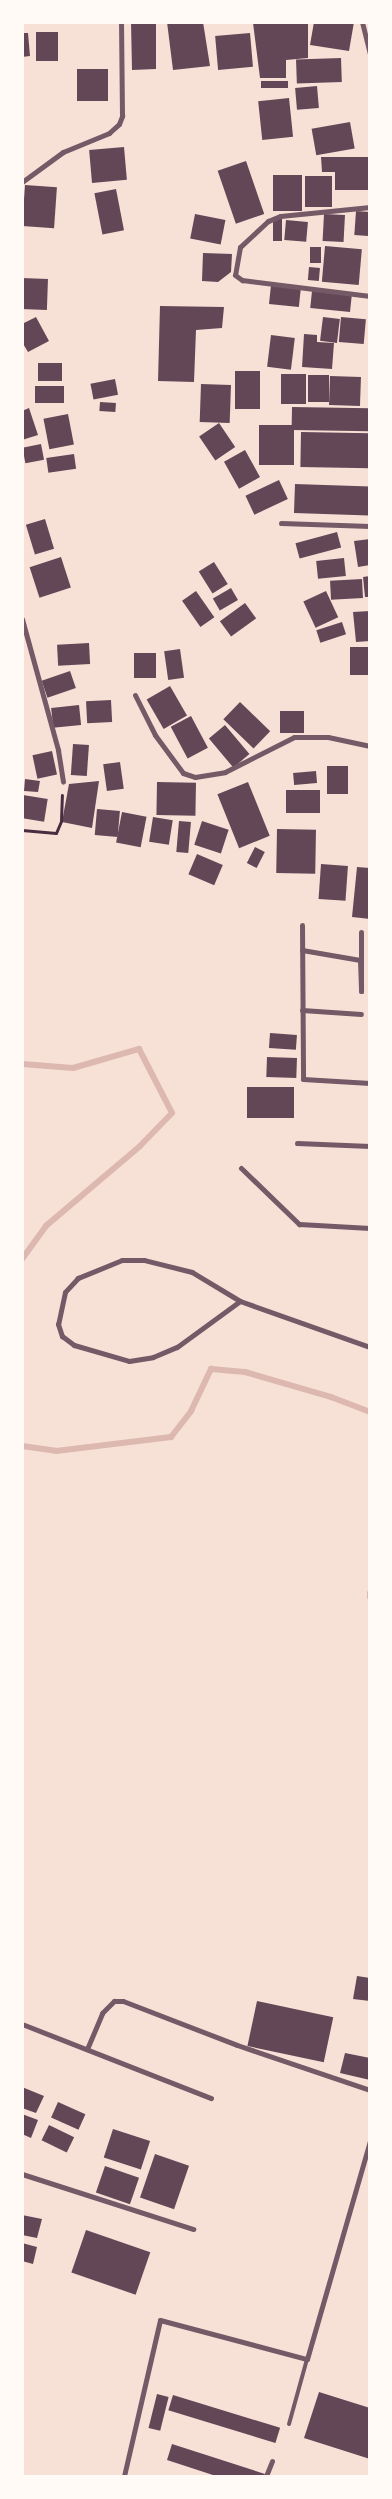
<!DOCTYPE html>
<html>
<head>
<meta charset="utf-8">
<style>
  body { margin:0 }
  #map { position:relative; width:392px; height:2499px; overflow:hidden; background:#f7e1d7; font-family:"Crimson Pro",serif }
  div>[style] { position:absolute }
  .stream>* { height:6px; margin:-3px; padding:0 3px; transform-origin:3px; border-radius:3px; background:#dcb8b0 }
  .building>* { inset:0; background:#644757; transform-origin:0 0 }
  .path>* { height:3px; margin:-1.5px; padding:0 1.5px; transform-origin:1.5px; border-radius:1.5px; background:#4a2c40 }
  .service>* { height:4px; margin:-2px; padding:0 2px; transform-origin:2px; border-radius:2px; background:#755966 }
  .minor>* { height:5px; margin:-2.5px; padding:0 2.5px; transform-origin:2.5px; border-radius:2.5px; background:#755966 }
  span { translate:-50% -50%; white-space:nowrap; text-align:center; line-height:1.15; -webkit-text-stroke:4.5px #fffaf5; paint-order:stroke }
  .frame { position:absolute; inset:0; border:24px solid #fffaf5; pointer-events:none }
</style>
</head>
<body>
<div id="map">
  <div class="stream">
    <div style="left:22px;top:1064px;width:51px;rotate:4.5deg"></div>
    <div style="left:73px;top:1068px;width:69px;rotate:-16.1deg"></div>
    <div style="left:139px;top:1049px;width:72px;rotate:62.7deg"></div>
    <div style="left:172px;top:1113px;width:47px;rotate:134.1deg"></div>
    <div style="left:139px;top:1147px;width:122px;rotate:139.7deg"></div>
    <div style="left:46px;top:1226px;width:41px;rotate:126deg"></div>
    <div style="left:22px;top:1446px;width:34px;rotate:8deg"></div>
    <div style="left:56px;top:1451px;width:116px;rotate:-6.9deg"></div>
    <div style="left:171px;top:1437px;width:33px;rotate:-52deg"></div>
    <div style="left:191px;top:1411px;width:47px;rotate:-64.5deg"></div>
    <div style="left:211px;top:1369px;width:34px;rotate:5deg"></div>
    <div style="left:245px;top:1372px;width:90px;rotate:16.2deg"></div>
    <div style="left:331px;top:1397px;width:42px;rotate:21deg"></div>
    <div style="left:370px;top:1593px;width:4px;rotate:90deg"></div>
  </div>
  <div class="building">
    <div style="clip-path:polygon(131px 22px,159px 22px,156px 24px,156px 69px,132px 70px)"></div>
    <div style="clip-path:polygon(167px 22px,203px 22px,210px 66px,173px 70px)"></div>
    <div style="clip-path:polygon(308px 22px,308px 58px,286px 60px,286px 78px,260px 78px,253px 23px)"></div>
    <div style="clip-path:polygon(314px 22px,354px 22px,349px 51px,310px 45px)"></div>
    <div style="left:36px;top:32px;width:22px;height:29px"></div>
    <div style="clip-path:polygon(22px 33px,28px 33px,30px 56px,22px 57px)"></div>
    <div style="left:250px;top:33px;width:34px;height:35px;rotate:85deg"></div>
    <div style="left:341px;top:58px;width:24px;height:45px;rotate:88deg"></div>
    <div style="left:77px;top:69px;width:31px;height:32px"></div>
    <div style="left:288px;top:81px;width:7px;height:27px;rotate:90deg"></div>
    <div style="left:317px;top:86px;width:22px;height:22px;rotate:85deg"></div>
    <div style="left:289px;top:98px;width:39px;height:31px;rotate:84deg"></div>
    <div style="left:350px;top:122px;width:27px;height:39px;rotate:80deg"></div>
    <div style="left:124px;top:147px;width:33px;height:35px;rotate:85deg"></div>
    <div style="clip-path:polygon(321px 157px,370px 157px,370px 190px,335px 190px,335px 172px,322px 172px)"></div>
    <div style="left:246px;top:161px;width:56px;height:30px;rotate:71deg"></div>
    <div style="left:273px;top:175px;width:29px;height:36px"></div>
    <div style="left:305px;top:176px;width:27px;height:31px"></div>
    <div style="left:25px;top:185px;width:32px;height:41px;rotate:4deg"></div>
    <div style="left:116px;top:189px;width:42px;height:22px;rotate:79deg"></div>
    <div style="left:356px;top:211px;width:14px;height:24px;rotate:4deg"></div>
    <div style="left:195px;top:214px;width:31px;height:25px;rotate:11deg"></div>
    <div style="left:324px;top:214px;width:21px;height:27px;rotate:3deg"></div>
    <div style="left:273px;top:219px;width:9px;height:22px"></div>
    <div style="left:286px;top:220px;width:22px;height:20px;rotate:5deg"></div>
    <div style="left:325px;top:246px;width:37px;height:36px;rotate:5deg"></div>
    <div style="left:310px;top:247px;width:11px;height:16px"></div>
    <div style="clip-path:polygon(203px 253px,232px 254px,231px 272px,218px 282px,202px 281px)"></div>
    <div style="left:309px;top:267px;width:11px;height:13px;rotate:5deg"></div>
    <div style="left:22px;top:278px;width:26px;height:31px;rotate:2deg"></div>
    <div style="left:271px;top:285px;width:30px;height:19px;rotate:6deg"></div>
    <div style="left:312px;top:291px;width:40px;height:17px;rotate:6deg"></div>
    <div style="clip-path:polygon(160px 306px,224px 307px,222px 328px,196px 330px,194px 382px,158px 381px)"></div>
    <div style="clip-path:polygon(36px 317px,49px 341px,28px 352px,22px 342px,22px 324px)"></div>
    <div style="left:323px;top:317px;width:17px;height:24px;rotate:7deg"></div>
    <div style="left:341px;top:317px;width:25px;height:25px;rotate:5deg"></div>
    <div style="clip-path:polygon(304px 334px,317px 335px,317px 342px,334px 343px,332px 369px,302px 367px)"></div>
    <div style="left:271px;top:335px;width:24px;height:32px;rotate:7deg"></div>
    <div style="left:38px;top:363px;width:24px;height:18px"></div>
    <div style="left:235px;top:371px;width:25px;height:38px"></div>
    <div style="left:281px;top:374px;width:25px;height:30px"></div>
    <div style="left:308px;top:375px;width:21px;height:27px"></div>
    <div style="left:330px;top:376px;width:31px;height:29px;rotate:2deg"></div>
    <div style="left:115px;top:379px;width:16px;height:25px;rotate:79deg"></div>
    <div style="left:201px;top:384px;width:30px;height:38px;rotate:2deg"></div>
    <div style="left:35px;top:386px;width:29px;height:17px"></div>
    <div style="left:100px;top:402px;width:16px;height:9px;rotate:4deg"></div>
    <div style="left:292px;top:407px;width:78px;height:23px;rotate:1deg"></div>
    <div style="clip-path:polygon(29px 408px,38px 435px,22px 440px,22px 411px)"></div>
    <div style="left:68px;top:414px;width:31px;height:25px;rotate:79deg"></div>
    <div style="left:219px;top:423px;width:29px;height:24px;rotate:56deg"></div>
    <div style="left:294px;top:425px;width:40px;height:35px;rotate:90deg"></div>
    <div style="left:301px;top:432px;width:69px;height:35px;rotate:1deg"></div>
    <div style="left:41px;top:444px;width:16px;height:19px;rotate:79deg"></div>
    <div style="left:245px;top:450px;width:31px;height:24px;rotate:61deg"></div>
    <div style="left:74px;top:454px;width:15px;height:28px;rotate:82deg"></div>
    <div style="left:279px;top:480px;width:21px;height:37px;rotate:65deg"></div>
    <div style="left:295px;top:484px;width:75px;height:29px;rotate:2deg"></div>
    <div style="left:45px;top:519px;width:31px;height:20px;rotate:73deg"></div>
    <div style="left:337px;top:532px;width:16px;height:43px;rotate:75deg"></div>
    <div style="clip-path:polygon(370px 539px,370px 565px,358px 567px,354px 541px)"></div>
    <div style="left:61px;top:557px;width:32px;height:33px;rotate:72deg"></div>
    <div style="left:344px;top:558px;width:18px;height:28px;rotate:84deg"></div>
    <div style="left:214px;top:562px;width:26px;height:18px;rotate:58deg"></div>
    <div style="clip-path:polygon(370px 576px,370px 597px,365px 597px,363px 577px)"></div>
    <div style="left:362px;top:579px;width:19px;height:32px;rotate:87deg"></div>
    <div style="left:231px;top:588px;width:14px;height:21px;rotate:60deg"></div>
    <div style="left:196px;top:591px;width:32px;height:17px;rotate:55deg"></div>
    <div style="left:326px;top:591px;width:29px;height:25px;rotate:65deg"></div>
    <div style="left:245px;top:603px;width:19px;height:31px;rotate:54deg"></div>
    <div style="clip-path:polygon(370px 611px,370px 641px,356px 642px,353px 612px)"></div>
    <div style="left:342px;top:622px;width:13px;height:27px;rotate:72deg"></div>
    <div style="left:89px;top:643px;width:21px;height:32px;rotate:87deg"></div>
    <div style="left:350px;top:647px;width:20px;height:28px"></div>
    <div style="left:180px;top:649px;width:29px;height:16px;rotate:82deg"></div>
    <div style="left:134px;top:653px;width:22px;height:25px"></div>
    <div style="left:70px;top:671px;width:18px;height:30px;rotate:71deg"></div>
    <div style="left:170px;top:686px;width:34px;height:27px;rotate:60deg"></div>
    <div style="left:111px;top:700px;width:22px;height:25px;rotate:87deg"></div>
    <div style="left:240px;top:702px;width:42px;height:24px;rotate:44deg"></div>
    <div style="left:79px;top:705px;width:20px;height:28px;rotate:84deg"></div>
    <div style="left:280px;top:711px;width:24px;height:22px"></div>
    <div style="left:191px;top:716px;width:36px;height:23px;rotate:62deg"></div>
    <div style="left:225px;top:725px;width:38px;height:21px;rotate:50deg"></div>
    <div style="left:73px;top:744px;width:16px;height:31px;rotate:4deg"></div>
    <div style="left:52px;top:751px;width:24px;height:20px;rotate:78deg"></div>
    <div style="left:120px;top:762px;width:27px;height:17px;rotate:82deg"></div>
    <div style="left:327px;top:766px;width:21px;height:28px"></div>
    <div style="left:316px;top:771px;width:12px;height:23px;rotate:85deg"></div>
    <div style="clip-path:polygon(25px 779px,40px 781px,38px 792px,24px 791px)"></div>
    <div style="clip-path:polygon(99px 781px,92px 828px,62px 822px,69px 784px)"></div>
    <div style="left:157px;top:782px;width:39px;height:33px;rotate:1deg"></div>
    <div style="left:248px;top:782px;width:58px;height:33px;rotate:68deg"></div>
    <div style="left:286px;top:790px;width:34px;height:23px"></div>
    <div style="left:23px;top:795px;width:25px;height:23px;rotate:9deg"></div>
    <div style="left:97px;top:809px;width:23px;height:26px;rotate:5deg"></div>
    <div style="left:122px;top:812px;width:25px;height:31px;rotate:11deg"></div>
    <div style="left:153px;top:817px;width:20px;height:25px;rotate:9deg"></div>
    <div style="left:179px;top:821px;width:12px;height:31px;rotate:5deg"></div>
    <div style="left:202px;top:821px;width:28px;height:25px;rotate:18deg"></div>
    <div style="left:277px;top:829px;width:39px;height:44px;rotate:1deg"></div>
    <div style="left:255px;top:847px;width:11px;height:18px;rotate:27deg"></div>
    <div style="left:197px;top:854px;width:28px;height:22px;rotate:23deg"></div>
    <div style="left:321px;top:864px;width:27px;height:35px;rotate:4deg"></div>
    <div style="clip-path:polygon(357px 867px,370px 868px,370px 919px,352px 917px)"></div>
    <div style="left:270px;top:1033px;width:27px;height:15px;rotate:4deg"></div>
    <div style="left:267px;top:1057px;width:30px;height:20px;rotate:2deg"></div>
    <div style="left:247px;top:1087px;width:47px;height:31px"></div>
    <div style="clip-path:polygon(357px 1976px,370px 1978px,370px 2001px,353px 1999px)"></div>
    <div style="left:257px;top:2001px;width:78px;height:46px;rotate:12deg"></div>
    <div style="clip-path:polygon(345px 2053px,370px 2058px,370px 2080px,340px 2073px)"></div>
    <div style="clip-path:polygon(22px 2087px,44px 2096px,36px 2113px,22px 2108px)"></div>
    <div style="left:58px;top:2102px;width:30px;height:17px;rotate:24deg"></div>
    <div style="clip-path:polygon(22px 2114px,38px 2120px,31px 2138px,22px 2134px)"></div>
    <div style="left:49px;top:2125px;width:28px;height:17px;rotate:26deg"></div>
    <div style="left:113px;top:2129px;width:39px;height:30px;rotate:18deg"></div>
    <div style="left:155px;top:2154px;width:36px;height:46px;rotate:19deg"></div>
    <div style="left:105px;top:2166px;width:36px;height:28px;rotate:19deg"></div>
    <div style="clip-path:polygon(22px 2215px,42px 2219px,37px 2238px,22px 2235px)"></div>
    <div style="left:86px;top:2230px;width:68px;height:45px;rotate:19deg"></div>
    <div style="clip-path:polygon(22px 2243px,37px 2247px,33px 2264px,22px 2261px)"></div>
    <div style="clip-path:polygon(319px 2392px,370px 2408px,370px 2459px,304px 2438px)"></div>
    <div style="left:157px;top:2394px;width:12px;height:35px;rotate:14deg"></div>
    <div style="left:173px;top:2395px;width:112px;height:16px;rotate:17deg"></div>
    <div style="clip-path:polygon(172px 2444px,265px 2474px,264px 2476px,216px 2476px,167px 2460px)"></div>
  </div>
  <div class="path">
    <div style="left:22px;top:830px;width:34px;rotate:5deg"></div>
    <div style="left:56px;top:833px;width:13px;rotate:-67deg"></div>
    <div style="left:61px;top:821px;width:26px;rotate:-88deg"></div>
  </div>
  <div class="service">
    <div style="left:289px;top:2424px;width:67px;rotate:-74.5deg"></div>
  </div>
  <div class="minor">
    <div style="left:362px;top:22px;width:33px;rotate:76deg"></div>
    <div style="left:22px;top:182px;width:51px;rotate:-36.2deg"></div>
    <div style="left:63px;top:152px;width:50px;rotate:-22.4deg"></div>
    <div style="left:109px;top:133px;width:13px;rotate:-42deg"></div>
    <div style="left:119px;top:124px;width:9px;rotate:-69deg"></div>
    <div style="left:122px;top:116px;width:94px;rotate:-90.6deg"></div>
    <div style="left:370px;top:207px;width:90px;rotate:174.3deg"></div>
    <div style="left:280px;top:216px;width:13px;rotate:157deg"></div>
    <div style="left:268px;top:221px;width:38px;rotate:137deg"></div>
    <div style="left:240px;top:247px;width:28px;rotate:100deg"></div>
    <div style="left:235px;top:275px;width:9px;rotate:36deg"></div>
    <div style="left:242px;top:280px;width:129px;rotate:7.1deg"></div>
    <div style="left:281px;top:523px;width:89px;rotate:1.9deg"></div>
    <div style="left:22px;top:619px;width:136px;rotate:74.6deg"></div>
    <div style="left:58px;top:750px;width:32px;rotate:81deg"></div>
    <div style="left:135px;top:695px;width:45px;rotate:63.4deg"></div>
    <div style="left:155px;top:735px;width:47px;rotate:53.6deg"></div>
    <div style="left:183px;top:773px;width:13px;rotate:18deg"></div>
    <div style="left:195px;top:777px;width:30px;rotate:-9deg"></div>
    <div style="left:225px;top:772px;width:77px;rotate:-26.9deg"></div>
    <div style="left:294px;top:737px;width:34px"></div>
    <div style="left:328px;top:737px;width:43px;rotate:12.1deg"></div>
    <div style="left:302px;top:925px;width:154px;rotate:89.6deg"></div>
    <div style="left:303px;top:1079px;width:67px;rotate:3.4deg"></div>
    <div style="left:302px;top:950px;width:59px;rotate:9.8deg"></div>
    <div style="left:360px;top:960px;width:31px;rotate:88deg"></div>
    <div style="left:361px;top:991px;width:59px;rotate:-90deg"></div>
    <div style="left:302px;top:1010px;width:59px;rotate:3.9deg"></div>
    <div style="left:297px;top:1143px;width:73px;rotate:2.4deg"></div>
    <div style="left:241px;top:1168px;width:81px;rotate:44deg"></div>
    <div style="left:299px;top:1224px;width:71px;rotate:3.2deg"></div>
    <div style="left:240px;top:1301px;width:56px;rotate:-148.9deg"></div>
    <div style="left:192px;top:1272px;width:49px;rotate:-166deg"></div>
    <div style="left:144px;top:1260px;width:22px;rotate:180deg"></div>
    <div style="left:122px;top:1260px;width:48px;rotate:157.8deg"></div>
    <div style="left:78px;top:1278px;width:19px;rotate:133deg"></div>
    <div style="left:65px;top:1292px;width:33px;rotate:102deg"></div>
    <div style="left:58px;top:1324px;width:13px;rotate:72deg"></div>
    <div style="left:62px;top:1336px;width:15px;rotate:37deg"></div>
    <div style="left:74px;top:1345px;width:57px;rotate:16.2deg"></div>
    <div style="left:129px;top:1361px;width:24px;rotate:-9deg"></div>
    <div style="left:153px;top:1357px;width:26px;rotate:-23deg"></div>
    <div style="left:177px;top:1347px;width:78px;rotate:-36.1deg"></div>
    <div style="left:240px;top:1301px;width:138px;rotate:19.5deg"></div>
    <div style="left:22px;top:2024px;width:203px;rotate:21.4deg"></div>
    <div style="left:87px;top:2049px;width:39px;rotate:-67deg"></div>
    <div style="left:102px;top:2013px;width:17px;rotate:-45deg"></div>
    <div style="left:114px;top:2001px;width:9px"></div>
    <div style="left:123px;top:2001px;width:122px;rotate:21.1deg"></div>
    <div style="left:237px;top:2045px;width:140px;rotate:18.7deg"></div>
    <div style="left:22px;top:2174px;width:180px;rotate:17.8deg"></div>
    <div style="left:124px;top:2476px;width:160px;rotate:-77deg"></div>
    <div style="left:160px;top:2320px;width:152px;rotate:14.9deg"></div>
    <div style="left:307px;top:2359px;width:227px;rotate:-73.9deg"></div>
    <div style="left:266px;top:2476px;width:16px;rotate:-68deg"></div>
  </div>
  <div class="frame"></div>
</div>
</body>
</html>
